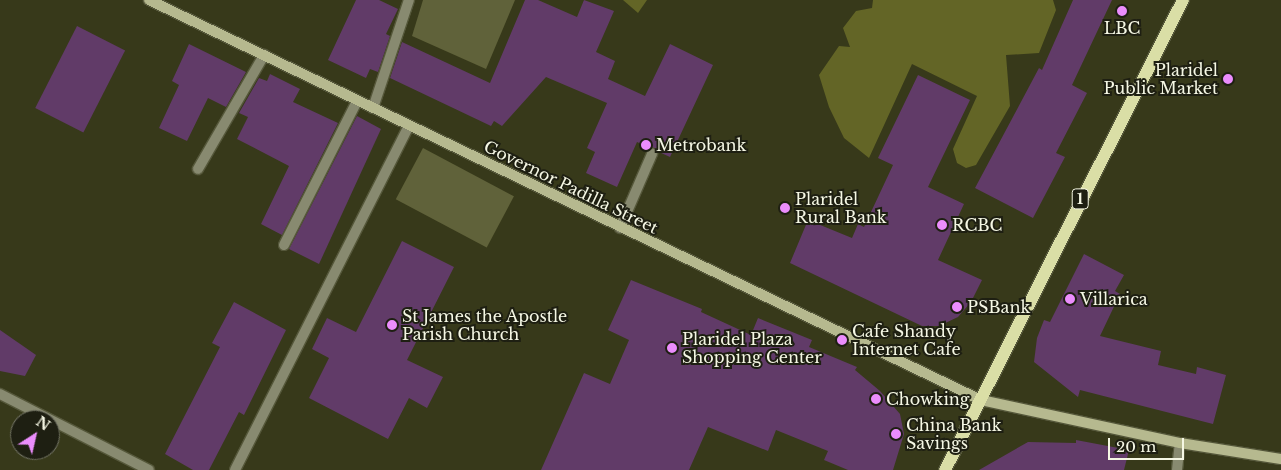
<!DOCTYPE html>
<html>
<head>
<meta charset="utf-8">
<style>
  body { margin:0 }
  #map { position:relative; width:1281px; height:470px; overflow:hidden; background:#37391a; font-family:"Libre Baskerville",serif }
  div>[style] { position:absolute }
  .green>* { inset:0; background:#60623a; transform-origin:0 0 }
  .forest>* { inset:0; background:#636526 }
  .building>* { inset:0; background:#613b68; transform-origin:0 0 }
  .roads { filter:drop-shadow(1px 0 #55573a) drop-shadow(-1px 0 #55573a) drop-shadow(0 1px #55573a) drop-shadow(0 -1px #55573a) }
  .service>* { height:10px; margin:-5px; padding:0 5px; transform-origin:5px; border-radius:5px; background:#888a70 }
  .minor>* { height:10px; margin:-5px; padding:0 5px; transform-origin:5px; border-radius:5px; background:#888a70 }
  .secondary>* { height:10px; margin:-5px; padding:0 5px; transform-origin:5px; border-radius:5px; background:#b6b98f }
  .primary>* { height:12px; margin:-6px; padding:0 6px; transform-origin:6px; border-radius:6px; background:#dadea6 }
  .dots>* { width:14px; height:14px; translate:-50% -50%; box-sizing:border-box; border:2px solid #1e1f12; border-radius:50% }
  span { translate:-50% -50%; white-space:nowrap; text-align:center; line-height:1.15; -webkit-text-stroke:4px #1e1f12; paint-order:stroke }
  .shield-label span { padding:1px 4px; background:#1e1f12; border:1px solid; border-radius:4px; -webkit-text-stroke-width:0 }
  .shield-label { font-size:15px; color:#f5f7e4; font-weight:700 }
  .poi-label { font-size:16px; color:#f5f7e4 }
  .right { translate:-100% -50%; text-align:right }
  .left { translate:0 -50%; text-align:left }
  .street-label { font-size:16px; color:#f5f7e4 }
  .north { position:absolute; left:10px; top:410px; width:50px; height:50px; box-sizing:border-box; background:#1e1f12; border:1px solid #747566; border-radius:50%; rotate:35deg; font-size:14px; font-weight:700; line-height:20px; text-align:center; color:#f5f7e4 }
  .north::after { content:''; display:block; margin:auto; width:18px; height:22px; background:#eb8dfc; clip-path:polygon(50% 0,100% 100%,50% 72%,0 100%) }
  .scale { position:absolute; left:1108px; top:438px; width:76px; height:22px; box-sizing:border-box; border:2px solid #f5f7e4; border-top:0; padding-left:6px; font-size:15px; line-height:18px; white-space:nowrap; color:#f5f7e4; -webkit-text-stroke:4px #1e1f12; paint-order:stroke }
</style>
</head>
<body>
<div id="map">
  <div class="green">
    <div style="clip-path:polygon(423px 0,515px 0,486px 69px,412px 36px)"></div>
    <div style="left:423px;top:148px;width:103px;height:58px;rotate:28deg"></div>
  </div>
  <div class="forest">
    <div style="clip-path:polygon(623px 0,647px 0,638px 13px)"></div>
    <div style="clip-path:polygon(873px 0,1053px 0,1056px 10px,1039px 53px,1006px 55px,1010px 106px,976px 165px,966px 168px,957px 163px,953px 149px,977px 96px,912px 64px,869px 158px,844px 138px,829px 107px,819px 75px,839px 46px,850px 47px,843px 28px,856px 11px,872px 8px)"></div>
  </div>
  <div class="building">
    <div style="clip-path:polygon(356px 0,379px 0,398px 9px,386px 34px,390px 36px,378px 72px,370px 69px,366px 78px,328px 60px)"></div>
    <div style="clip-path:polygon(525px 0,538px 0,577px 17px,584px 0,614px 11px,596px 52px,615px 61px,608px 79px,645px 96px,670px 44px,713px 65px,670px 157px,637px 142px,617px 187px,586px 173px,595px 152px,587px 148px,607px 103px,546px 77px,502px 126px,494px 121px,491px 126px,390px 78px,402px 42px,490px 83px)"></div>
    <div style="clip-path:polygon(1073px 0,1112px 0,1072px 85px,1087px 93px,1056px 153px,1065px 157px,1033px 218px,975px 188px,1039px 68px,1042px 70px)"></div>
    <div style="left:77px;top:26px;width:54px;height:92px;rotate:27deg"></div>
    <div style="clip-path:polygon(189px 44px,246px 72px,226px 107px,208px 98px,187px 141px,159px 128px,179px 85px,172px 81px)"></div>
    <div style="clip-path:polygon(270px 74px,300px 89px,293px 102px,338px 123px,282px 235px,261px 224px,289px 166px,237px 139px,248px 117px,239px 113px,259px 78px,267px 81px)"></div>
    <div style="clip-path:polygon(918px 75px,970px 100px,928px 187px,964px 204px,938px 260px,982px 280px,971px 302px,958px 317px,939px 326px,922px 326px,790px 263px,808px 220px,852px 238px,858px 224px,864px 227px,893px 165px,878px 158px)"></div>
    <div style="clip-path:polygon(357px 116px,381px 129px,319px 264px,289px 249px)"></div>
    <div style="clip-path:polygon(402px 241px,454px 267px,407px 360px,443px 377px,427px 408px,409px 398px,388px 439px,309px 398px,329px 358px,312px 349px,327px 318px,356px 332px)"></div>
    <div style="clip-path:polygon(1084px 254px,1124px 275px,1115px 291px,1120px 294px,1100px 336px,1161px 351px,1158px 365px,1196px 374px,1197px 367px,1226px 375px,1213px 424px,1080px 390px,1078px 397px,1034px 362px,1037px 338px,1044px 320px,1050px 322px)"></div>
    <div style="clip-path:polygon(631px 280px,702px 309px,701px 312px,751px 335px,758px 318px,812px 340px,809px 347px,857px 367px,855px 370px,880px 391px,900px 414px,904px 434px,893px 470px,848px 470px,824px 460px,828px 451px,776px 430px,768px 451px,708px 427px,689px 470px,541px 470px,584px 373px,610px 384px,629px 340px,608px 330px)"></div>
    <div style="clip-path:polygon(234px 302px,286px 330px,244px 415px,239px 412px,209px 470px,193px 470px,165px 454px,220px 347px,212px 343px)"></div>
    <div style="clip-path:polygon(0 330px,36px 355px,25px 376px,0 371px)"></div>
    <div style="clip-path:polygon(1076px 440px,1129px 450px,1124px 470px,979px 470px,1028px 442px,1076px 443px)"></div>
  </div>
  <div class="roads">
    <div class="service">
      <div style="left:198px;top:169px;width:132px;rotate:-59.9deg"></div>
      <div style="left:620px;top:228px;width:81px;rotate:-66.6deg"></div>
      <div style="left:284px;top:245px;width:161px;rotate:-63.1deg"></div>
      <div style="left:1177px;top:470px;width:27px;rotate:-84deg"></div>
    </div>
    <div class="minor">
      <div style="left:373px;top:108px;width:114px;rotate:-71.6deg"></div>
      <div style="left:0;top:394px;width:167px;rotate:27deg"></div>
      <div style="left:235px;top:470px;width:386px;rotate:-63.2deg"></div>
    </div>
    <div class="secondary">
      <div style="left:149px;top:0;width:923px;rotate:25.68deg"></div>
      <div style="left:981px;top:400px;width:204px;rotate:12.2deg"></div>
      <div style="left:1180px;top:443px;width:102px;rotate:9deg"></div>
    </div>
    <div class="primary">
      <div style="left:945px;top:470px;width:527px;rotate:-63.14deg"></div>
    </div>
  </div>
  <div class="dots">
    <div style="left:1122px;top:11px;background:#eb8dfc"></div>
    <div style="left:1228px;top:79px;background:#eb8dfc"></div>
    <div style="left:646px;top:145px;background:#eb8dfc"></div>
    <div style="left:785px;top:208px;background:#eb8dfc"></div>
    <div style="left:942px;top:225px;background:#eb8dfc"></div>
    <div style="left:1070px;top:299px;background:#eb8dfc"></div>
    <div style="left:957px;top:307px;background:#eb8dfc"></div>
    <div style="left:392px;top:325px;background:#eb8dfc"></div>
    <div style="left:842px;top:340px;background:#eb8dfc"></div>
    <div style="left:672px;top:348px;background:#eb8dfc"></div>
    <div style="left:876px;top:399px;background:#eb8dfc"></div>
    <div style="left:896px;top:434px;background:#eb8dfc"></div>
  </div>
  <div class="shield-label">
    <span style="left:1080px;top:199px">1</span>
  </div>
  <div class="poi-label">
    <span style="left:1122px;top:28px">LBC</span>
    <span class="right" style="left:1218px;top:79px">Plaridel<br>Public Market</span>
    <span class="left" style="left:656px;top:145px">Metrobank</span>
    <span class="left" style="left:795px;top:208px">Plaridel<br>Rural Bank</span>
    <span class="left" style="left:952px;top:225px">RCBC</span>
    <span class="left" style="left:1080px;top:299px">Villarica</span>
    <span class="left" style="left:967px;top:307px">PSBank</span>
    <span class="left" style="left:402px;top:325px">St James the Apostle<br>Parish Church</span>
    <span class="left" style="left:852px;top:340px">Cafe Shandy<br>Internet Cafe</span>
    <span class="left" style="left:682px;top:348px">Plaridel Plaza<br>Shopping Center</span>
    <span class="left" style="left:886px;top:399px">Chowking</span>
    <span class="left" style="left:906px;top:434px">China Bank<br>Savings</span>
  </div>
  <div class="street-label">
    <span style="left:571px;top:187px;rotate:26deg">Governor Padilla Street</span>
  </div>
  <div class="north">N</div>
  <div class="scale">20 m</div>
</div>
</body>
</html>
